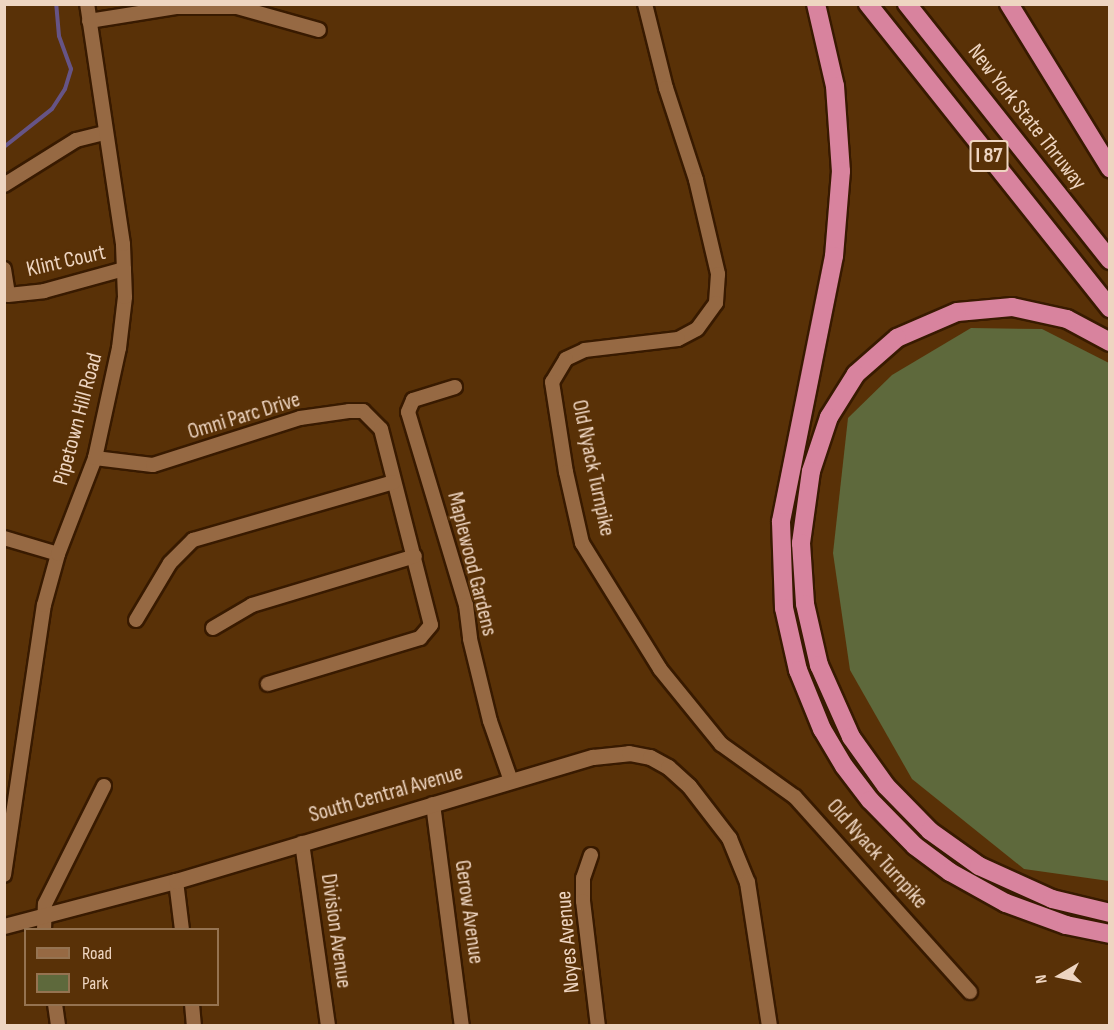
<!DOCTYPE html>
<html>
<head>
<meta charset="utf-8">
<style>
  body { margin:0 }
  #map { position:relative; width:1114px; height:1030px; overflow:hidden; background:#593107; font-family:"Sofia Sans Condensed",sans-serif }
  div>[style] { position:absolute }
  .green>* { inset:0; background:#5e693c }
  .stream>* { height:4px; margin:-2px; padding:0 2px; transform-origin:2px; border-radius:2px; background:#665486 }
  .roads { filter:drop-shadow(2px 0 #381a00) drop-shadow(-2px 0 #381a00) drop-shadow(0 2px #381a00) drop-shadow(0 -2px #381a00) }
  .street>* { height:14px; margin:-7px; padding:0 7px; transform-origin:7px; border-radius:7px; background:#966943 }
  .secondary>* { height:15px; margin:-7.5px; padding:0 7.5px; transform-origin:7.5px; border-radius:7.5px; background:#966943 }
  .highway>* { height:18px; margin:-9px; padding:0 9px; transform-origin:9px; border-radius:9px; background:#d8839e }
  span { translate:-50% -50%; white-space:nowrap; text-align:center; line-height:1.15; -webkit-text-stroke:4.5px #593107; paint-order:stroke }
  .shield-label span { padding:2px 4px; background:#593107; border:2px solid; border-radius:4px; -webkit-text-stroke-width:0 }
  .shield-label { font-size:21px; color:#eed5c1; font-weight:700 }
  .street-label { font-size:22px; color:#eed5c1 }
  .frame { position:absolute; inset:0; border:6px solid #eed5c1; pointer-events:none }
  .legend { position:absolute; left:24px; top:928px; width:195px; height:78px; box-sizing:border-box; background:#593107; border:2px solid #957351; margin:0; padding:8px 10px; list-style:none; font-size:18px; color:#eed5c1 }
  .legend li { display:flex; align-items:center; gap:12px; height:30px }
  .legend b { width:30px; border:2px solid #957351 }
  .north { position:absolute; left:1030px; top:946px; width:60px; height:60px; -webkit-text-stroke:4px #593107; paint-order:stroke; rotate:261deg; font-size:16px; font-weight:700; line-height:24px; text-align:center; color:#eed5c1 }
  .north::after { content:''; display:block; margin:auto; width:21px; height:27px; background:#eed5c1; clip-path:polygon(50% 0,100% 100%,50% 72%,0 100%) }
</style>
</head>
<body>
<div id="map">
  <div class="green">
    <div style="clip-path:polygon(971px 328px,1042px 329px,1109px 363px,1109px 881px,1024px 869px,912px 779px,850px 670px,833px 553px,848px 418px,892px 375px)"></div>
  </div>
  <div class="stream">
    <div style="left:4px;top:147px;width:61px;rotate:-38.4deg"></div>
    <div style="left:52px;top:109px;width:24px;rotate:-57deg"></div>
    <div style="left:65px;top:89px;width:21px;rotate:-73deg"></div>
    <div style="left:71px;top:69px;width:35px;rotate:-110deg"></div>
    <div style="left:59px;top:36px;width:32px;rotate:-95deg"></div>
  </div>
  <div class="roads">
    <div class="street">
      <div style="left:645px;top:4px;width:87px;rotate:76deg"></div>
      <div style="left:666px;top:88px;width:97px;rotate:71.9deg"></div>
      <div style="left:696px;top:180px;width:97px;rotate:76.8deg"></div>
      <div style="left:718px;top:274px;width:29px;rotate:94deg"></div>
      <div style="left:716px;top:303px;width:32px;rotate:126deg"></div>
      <div style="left:697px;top:329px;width:21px;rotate:152deg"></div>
      <div style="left:678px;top:339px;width:94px;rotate:173.3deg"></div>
      <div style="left:585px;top:350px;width:21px;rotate:155deg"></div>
      <div style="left:566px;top:359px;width:27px;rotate:121deg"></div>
      <div style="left:552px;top:382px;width:91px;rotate:81.2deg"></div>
      <div style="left:566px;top:472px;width:73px;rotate:77.3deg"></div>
      <div style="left:582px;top:543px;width:148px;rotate:58.2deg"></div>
      <div style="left:660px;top:669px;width:97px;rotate:50.9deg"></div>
      <div style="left:721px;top:744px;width:91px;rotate:35.6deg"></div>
      <div style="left:795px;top:797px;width:262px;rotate:48.1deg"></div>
      <div style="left:89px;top:21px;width:88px;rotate:-9.1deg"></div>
      <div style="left:176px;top:7px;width:61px"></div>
      <div style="left:237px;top:7px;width:85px;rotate:15.7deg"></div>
      <div style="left:4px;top:185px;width:85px;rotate:-32deg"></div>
      <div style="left:76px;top:140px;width:29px;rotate:-14deg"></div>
      <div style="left:4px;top:269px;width:26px;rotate:81deg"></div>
      <div style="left:8px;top:295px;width:36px;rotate:-6deg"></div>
      <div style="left:44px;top:291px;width:83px;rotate:-15.4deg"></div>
      <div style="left:455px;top:387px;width:44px;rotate:162.8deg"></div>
      <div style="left:413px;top:400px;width:13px;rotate:113deg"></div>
      <div style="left:408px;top:412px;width:202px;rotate:73.3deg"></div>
      <div style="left:466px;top:605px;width:34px;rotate:83deg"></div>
      <div style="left:470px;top:639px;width:84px;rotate:76.3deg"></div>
      <div style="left:490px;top:721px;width:64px;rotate:70.7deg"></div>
      <div style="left:95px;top:458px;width:58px;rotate:6.9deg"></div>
      <div style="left:153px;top:465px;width:154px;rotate:-17.7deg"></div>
      <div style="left:300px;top:418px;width:49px;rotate:-8.1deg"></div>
      <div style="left:349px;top:411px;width:14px"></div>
      <div style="left:363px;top:411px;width:25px;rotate:45deg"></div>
      <div style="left:381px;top:429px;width:202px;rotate:75.7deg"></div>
      <div style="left:431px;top:625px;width:17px;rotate:130deg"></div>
      <div style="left:420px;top:638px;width:159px;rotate:163.2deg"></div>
      <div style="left:4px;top:538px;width:56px;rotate:16.5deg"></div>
      <div style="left:136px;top:620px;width:66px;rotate:-59.2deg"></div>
      <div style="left:170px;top:563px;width:33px;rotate:-45deg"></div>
      <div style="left:193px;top:540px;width:209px;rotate:-16.1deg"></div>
      <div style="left:213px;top:628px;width:45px;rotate:-30.5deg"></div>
      <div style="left:252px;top:605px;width:170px;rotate:-16.7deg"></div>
      <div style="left:433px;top:804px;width:224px;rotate:82.6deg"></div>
      <div style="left:302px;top:843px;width:185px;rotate:81.9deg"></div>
      <div style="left:591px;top:855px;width:24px;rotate:109deg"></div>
      <div style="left:583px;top:878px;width:23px;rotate:90deg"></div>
      <div style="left:583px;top:901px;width:126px;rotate:83.2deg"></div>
      <div style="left:4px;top:875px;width:273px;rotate:-81.6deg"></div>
      <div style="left:44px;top:605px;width:53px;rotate:-74.6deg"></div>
      <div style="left:58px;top:554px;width:103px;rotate:-68.9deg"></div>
      <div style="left:95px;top:458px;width:113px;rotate:-77.7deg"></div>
      <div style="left:119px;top:348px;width:51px;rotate:-83.3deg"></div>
      <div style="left:125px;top:297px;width:53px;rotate:-92.2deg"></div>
      <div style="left:123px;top:244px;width:243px;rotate:-98.5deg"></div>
      <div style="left:176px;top:881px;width:49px;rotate:83deg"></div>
      <div style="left:44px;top:930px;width:26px;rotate:-88deg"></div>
      <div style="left:45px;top:904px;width:132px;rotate:-63.4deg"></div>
      <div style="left:55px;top:1004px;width:22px;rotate:82deg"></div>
      <div style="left:192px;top:1004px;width:22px;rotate:85deg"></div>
    </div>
    <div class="secondary">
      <div style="left:4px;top:926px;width:178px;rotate:-14.7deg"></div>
      <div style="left:176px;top:881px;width:435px;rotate:-16.6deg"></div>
      <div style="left:593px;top:757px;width:36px;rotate:-6deg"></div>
      <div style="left:629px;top:753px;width:21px;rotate:11deg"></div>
      <div style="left:650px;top:757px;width:21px;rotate:29deg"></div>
      <div style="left:668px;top:767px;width:28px;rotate:42deg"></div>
      <div style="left:689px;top:786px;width:66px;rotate:52.4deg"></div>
      <div style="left:729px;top:838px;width:48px;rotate:67.8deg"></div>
      <div style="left:747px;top:882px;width:146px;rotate:81.3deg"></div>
    </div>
    <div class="highway">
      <div style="left:816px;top:4px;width:84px;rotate:77deg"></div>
      <div style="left:835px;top:86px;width:85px;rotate:86deg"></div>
      <div style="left:841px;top:171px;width:85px;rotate:94.7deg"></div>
      <div style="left:834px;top:256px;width:271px;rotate:101.3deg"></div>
      <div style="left:781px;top:522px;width:86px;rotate:88deg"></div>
      <div style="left:784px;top:608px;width:64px;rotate:77.3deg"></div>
      <div style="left:798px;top:670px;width:64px;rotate:67.9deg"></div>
      <div style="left:822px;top:729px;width:43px;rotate:59.3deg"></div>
      <div style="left:844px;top:766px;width:43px;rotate:52.6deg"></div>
      <div style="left:870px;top:800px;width:64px;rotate:45.6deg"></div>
      <div style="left:915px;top:846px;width:44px;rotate:36.6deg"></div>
      <div style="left:950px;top:872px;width:64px;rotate:29deg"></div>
      <div style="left:1006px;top:903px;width:64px;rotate:20.1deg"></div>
      <div style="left:1066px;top:925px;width:45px;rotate:11.6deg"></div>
      <div style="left:868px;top:4px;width:389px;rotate:51.5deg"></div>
      <div style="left:907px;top:4px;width:327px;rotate:51.6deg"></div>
      <div style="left:1009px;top:4px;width:193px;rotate:58.4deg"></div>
      <div style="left:1110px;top:342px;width:49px;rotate:-151.9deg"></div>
      <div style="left:1067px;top:319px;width:56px;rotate:-167.7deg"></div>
      <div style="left:1012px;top:307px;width:55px;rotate:174.8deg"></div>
      <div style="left:957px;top:312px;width:65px;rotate:156.6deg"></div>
      <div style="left:897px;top:338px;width:55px;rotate:138.7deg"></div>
      <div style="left:856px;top:374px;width:51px;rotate:122.1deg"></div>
      <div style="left:829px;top:417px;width:57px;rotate:108.4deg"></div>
      <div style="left:811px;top:471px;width:73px;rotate:97.9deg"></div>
      <div style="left:801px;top:543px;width:61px;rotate:86.2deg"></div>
      <div style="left:805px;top:604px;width:63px;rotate:77.1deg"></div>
      <div style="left:819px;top:665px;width:79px;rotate:66deg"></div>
      <div style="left:851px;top:737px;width:60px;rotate:54.5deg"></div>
      <div style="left:886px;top:786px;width:63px;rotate:45.6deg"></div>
      <div style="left:930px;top:831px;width:60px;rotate:35.5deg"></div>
      <div style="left:979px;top:866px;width:80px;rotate:24.3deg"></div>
      <div style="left:1052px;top:899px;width:60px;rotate:13.6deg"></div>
    </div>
  </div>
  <div class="shield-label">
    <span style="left:989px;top:156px">I 87</span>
  </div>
  <div class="street-label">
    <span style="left:1027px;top:117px;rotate:52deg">New York State Thruway</span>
    <span style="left:66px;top:261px;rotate:-13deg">Klint Court</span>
    <span style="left:244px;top:416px;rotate:-17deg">Omni Parc Drive</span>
    <span style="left:78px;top:419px;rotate:-75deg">Pipetown Hill Road</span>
    <span style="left:593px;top:468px;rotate:78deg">Old Nyack Turnpike</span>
    <span style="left:472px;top:564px;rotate:76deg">Maplewood Gardens</span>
    <span style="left:386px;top:794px;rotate:-16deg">South Central Avenue</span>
    <span style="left:877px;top:854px;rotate:48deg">Old Nyack Turnpike</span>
    <span style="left:469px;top:912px;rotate:82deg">Gerow Avenue</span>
    <span style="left:336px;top:931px;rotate:82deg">Division Avenue</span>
    <span style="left:568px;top:942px;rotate:-95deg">Noyes Avenue</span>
  </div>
  <div class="frame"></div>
  <ul class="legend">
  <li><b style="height:8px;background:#966943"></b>Road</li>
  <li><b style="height:16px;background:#5e693c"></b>Park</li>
  </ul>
  <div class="north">N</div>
</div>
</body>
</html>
